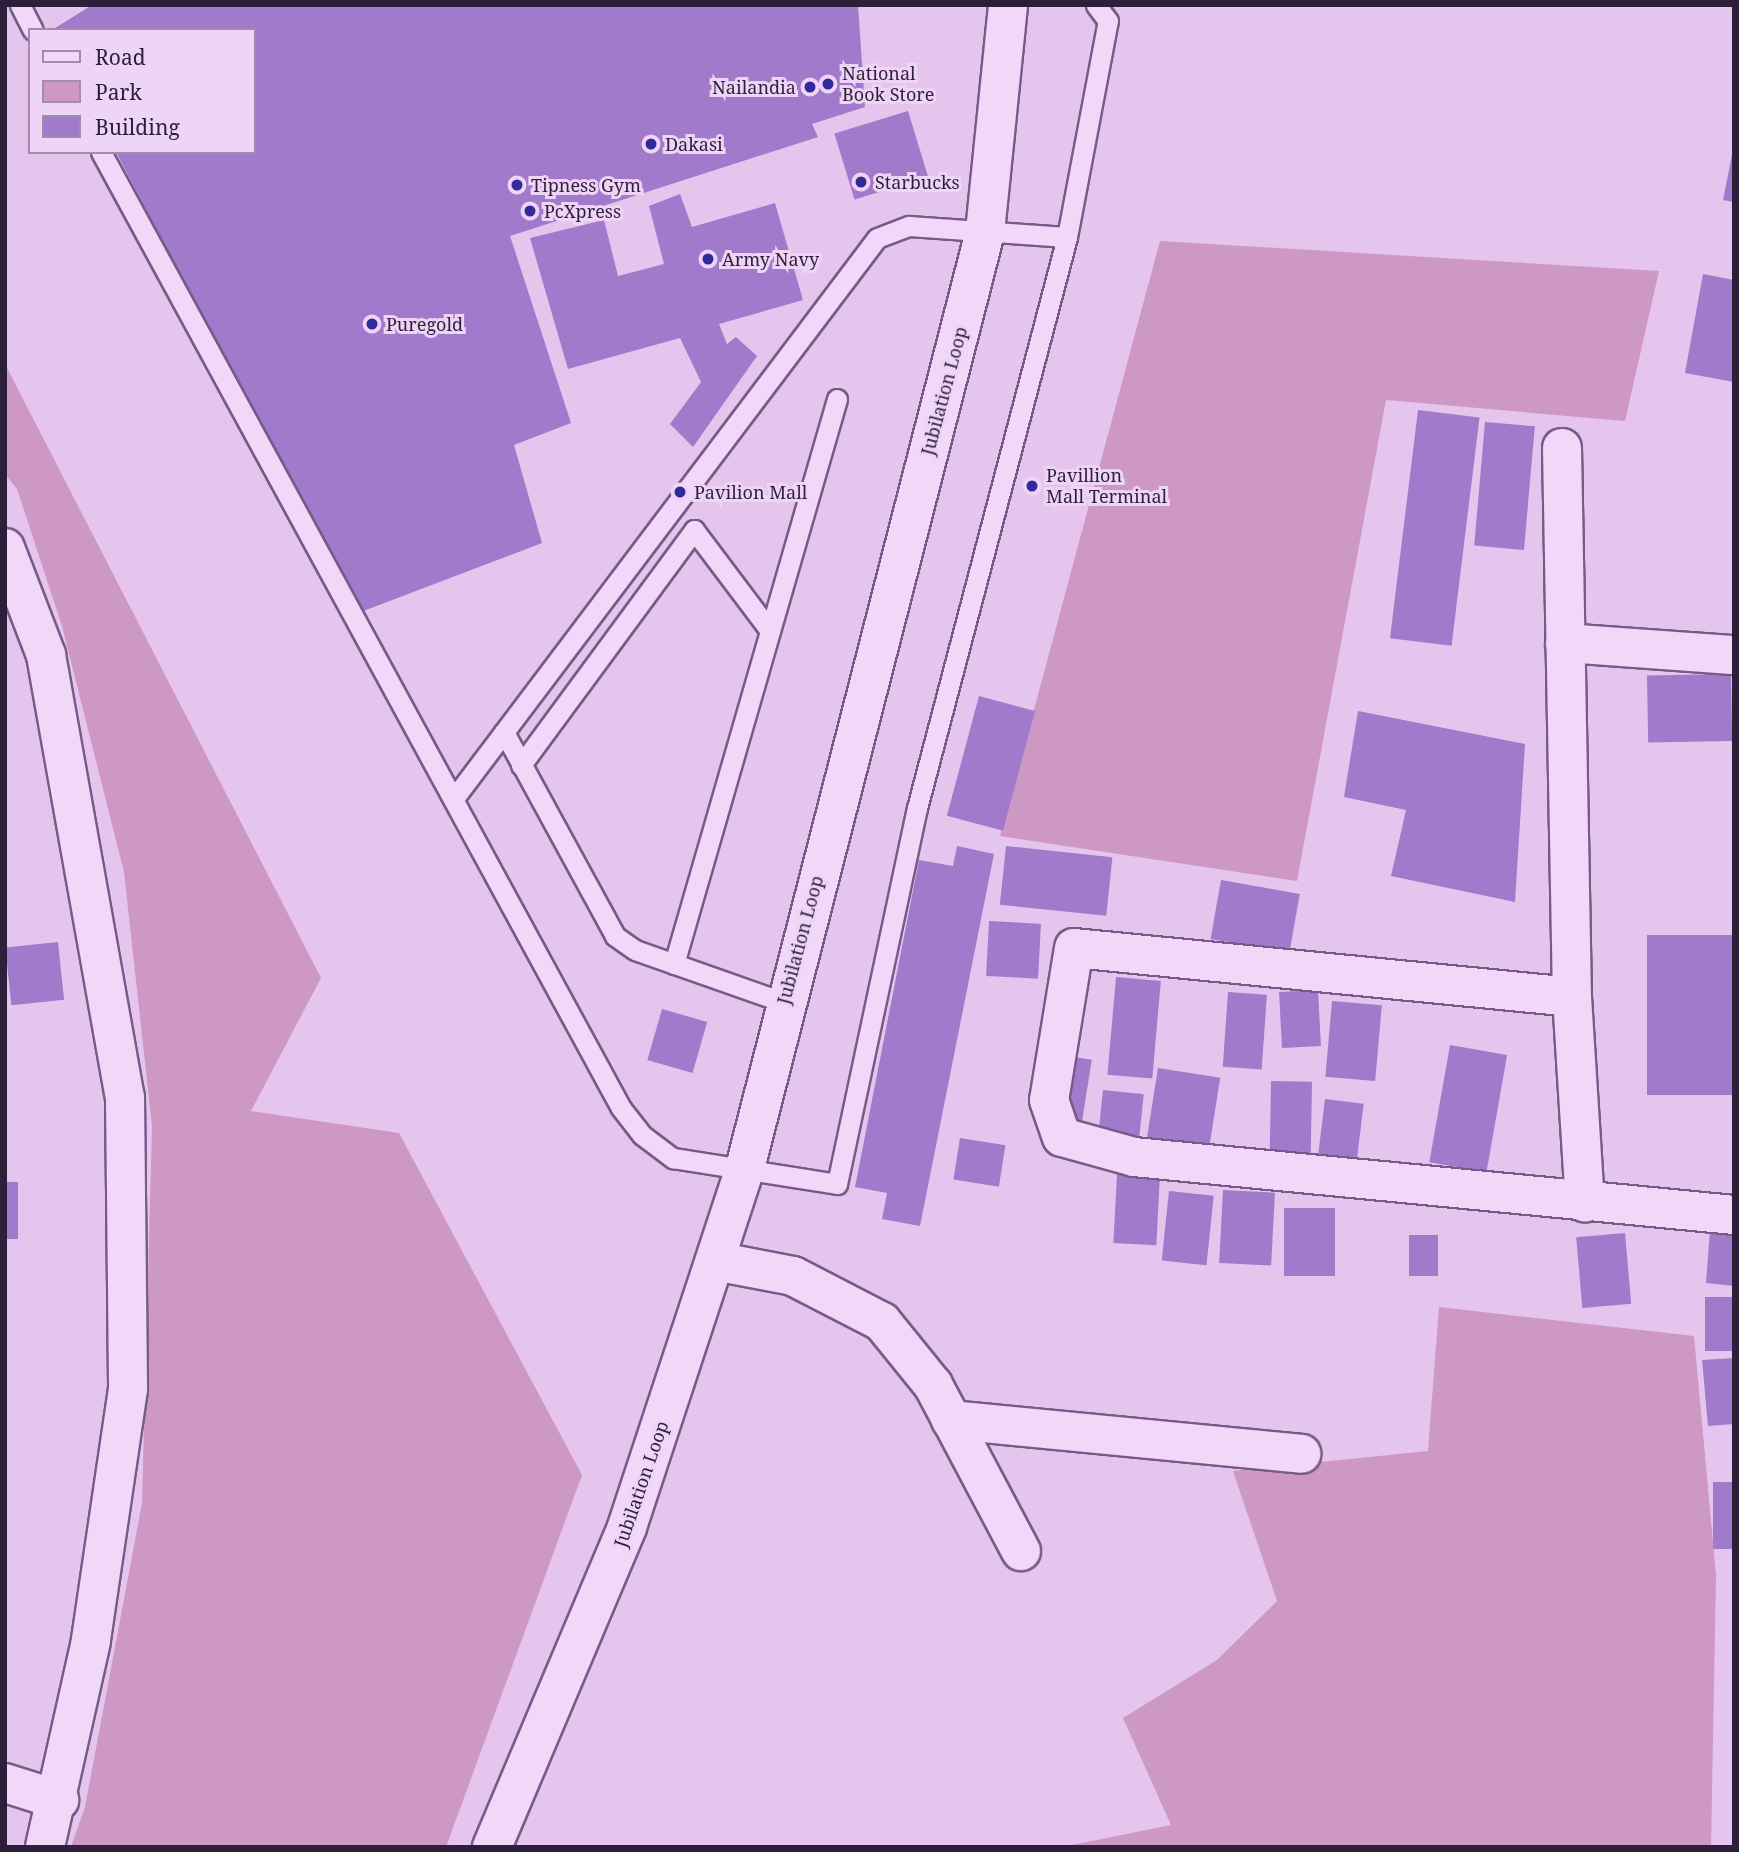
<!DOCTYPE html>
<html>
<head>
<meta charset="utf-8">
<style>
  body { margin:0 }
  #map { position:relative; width:1739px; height:1852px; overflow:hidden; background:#e5c4ee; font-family:"Noto Serif",serif }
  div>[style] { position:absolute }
  .green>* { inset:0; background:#cd98c3 }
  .building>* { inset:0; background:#a27acc; transform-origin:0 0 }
  .roads { filter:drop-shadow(2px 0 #765b89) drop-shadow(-2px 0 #765b89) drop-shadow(0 2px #765b89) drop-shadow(0 -2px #765b89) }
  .lane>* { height:19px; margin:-9.5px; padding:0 9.5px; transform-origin:9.5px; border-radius:9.5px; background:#f1d8f9 }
  .street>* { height:38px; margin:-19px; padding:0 19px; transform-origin:19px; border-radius:19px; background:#f1d8f9 }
  .secondary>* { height:38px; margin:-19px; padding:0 19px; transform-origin:19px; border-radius:19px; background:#f1d8f9 }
  .dots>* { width:19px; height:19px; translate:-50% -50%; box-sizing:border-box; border:4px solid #eed4f6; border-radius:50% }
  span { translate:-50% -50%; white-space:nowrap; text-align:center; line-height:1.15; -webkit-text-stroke:6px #eed4f6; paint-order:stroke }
  .poi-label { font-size:18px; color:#2d1f39 }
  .left { translate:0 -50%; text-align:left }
  .right { translate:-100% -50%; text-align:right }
  .street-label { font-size:18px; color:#2d1f39 }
  .frame { position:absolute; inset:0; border:7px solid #2d1f39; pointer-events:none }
  .legend { position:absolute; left:28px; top:28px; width:228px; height:126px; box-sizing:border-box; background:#eed4f6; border:2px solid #a18caa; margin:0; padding:9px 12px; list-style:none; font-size:21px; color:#2d1f39 }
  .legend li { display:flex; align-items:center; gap:14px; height:35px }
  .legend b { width:35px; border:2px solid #a18caa }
</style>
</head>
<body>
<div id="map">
  <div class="green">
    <div style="clip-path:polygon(1160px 241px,1659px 271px,1625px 421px,1386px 400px,1297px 881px,1000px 836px)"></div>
    <div style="clip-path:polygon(5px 364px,321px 978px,251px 1111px,399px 1133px,582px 1475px,446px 1847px,71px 1847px,85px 1807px,142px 1503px,152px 1126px,124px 872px,62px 626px,17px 489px,5px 474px)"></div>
    <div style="clip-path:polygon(1439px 1307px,1694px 1336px,1716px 1575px,1711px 1847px,1062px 1847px,1171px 1825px,1123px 1718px,1217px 1660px,1277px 1601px,1233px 1471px,1428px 1451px)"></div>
  </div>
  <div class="building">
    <div style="clip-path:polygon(92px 5px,858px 5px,865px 107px,812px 124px,818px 137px,510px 236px,571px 423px,514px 445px,542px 543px,358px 613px,116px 152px,254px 152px,254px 30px,52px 30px)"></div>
    <div style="left:908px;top:111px;width:69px;height:77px;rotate:73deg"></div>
    <div style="clip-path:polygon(1734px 145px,1734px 202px,1723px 200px)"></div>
    <div style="clip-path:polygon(680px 194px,692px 227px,775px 203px,803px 300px,719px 324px,727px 344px,736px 337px,757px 356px,693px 447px,670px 424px,701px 382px,680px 338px,568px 369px,530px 238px,604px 220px,618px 276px,664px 264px,649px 206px)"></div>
    <div style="clip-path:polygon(1703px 274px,1734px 280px,1734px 382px,1685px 373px)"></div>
    <div style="left:1418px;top:410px;width:62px;height:230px;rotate:7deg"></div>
    <div style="left:1485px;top:422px;width:50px;height:124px;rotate:5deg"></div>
    <div style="left:1731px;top:674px;width:67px;height:84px;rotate:89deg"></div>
    <div style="left:979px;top:696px;width:58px;height:124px;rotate:15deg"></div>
    <div style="clip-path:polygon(1358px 711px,1525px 744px,1515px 902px,1391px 876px,1406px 810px,1344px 797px)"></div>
    <div style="clip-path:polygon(957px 846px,994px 854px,920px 1226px,882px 1219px,887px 1193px,855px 1187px,919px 860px,953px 866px)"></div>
    <div style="left:1006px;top:846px;width:107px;height:59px;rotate:6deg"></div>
    <div style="left:1221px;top:880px;width:80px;height:60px;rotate:10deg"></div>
    <div style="left:989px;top:921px;width:52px;height:55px;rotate:3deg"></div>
    <div style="left:1734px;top:935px;width:160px;height:87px;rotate:90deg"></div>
    <div style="left:58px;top:942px;width:58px;height:53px;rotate:84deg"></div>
    <div style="left:1116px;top:977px;width:45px;height:98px;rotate:5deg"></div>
    <div style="left:1318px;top:990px;width:56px;height:39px;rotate:87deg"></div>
    <div style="left:1228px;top:992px;width:39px;height:75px;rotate:4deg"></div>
    <div style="left:1332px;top:1001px;width:50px;height:76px;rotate:5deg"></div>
    <div style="left:662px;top:1009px;width:47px;height:53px;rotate:16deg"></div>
    <div style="left:1450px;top:1045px;width:58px;height:119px;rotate:10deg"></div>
    <div style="left:1074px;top:1057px;width:18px;height:69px;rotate:9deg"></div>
    <div style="left:1158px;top:1068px;width:63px;height:86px;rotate:9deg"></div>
    <div style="left:1271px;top:1081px;width:41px;height:73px;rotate:1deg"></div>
    <div style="left:1103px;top:1090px;width:41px;height:52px;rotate:6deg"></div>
    <div style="left:1325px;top:1099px;width:39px;height:65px;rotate:7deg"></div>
    <div style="left:960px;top:1138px;width:46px;height:42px;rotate:9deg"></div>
    <div style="left:1117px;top:1174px;width:43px;height:69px;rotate:3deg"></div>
    <div style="left:5px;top:1182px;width:13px;height:57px"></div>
    <div style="left:1223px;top:1190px;width:52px;height:73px;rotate:3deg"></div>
    <div style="left:1169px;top:1191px;width:45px;height:70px;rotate:6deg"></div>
    <div style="left:1284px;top:1208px;width:51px;height:68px"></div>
    <div style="clip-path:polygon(1710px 1230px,1734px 1231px,1734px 1286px,1706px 1283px)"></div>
    <div style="left:1625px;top:1233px;width:71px;height:49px;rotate:85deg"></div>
    <div style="left:1409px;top:1235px;width:29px;height:41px"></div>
    <div style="left:1705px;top:1297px;width:29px;height:54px"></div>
    <div style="clip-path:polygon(1734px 1358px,1734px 1424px,1708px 1426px,1702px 1360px)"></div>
    <div style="left:1734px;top:1482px;width:67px;height:21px;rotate:90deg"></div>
  </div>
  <div class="roads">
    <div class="lane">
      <div style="left:20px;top:5px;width:28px;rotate:63deg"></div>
      <div style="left:101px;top:152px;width:1088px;rotate:61.46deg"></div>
      <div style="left:621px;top:1108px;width:34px;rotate:52deg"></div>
      <div style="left:642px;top:1135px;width:39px;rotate:37deg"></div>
      <div style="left:673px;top:1158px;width:166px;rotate:9deg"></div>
      <div style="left:837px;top:1184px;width:384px;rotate:-78deg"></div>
      <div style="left:917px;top:808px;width:590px;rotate:-75.28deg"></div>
      <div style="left:1067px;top:237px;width:220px;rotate:-79.3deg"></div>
      <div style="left:1108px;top:21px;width:20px;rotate:-127deg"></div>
      <div style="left:504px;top:732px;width:232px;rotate:61.4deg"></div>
      <div style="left:615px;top:936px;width:24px;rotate:35deg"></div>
      <div style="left:635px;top:950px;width:157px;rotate:19.4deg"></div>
      <div style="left:521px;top:765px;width:292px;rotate:-53.6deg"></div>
      <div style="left:694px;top:530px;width:126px;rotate:53deg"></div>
      <div style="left:455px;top:797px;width:700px;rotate:-52.95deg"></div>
      <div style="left:877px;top:238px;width:34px;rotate:-21deg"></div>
      <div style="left:909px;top:226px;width:158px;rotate:4deg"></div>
      <div style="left:674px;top:964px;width:588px;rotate:-73.91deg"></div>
    </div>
    <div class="street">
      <div style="left:1562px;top:448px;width:549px;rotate:88.96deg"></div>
      <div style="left:1572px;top:997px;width:206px;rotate:86.4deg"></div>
      <div style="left:5px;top:548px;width:115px;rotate:69deg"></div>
      <div style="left:46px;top:655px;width:449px;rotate:79.9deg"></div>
      <div style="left:125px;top:1097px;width:292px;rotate:89.4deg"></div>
      <div style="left:128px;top:1389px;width:255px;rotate:98.4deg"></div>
      <div style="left:91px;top:1641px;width:211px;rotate:102.6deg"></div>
      <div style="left:1565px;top:643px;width:169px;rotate:4.1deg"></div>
      <div style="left:1572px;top:997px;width:500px;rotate:-174.38deg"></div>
      <div style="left:1074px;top:948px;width:154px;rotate:99.3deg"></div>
      <div style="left:1049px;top:1100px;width:39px;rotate:71deg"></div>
      <div style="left:1062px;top:1137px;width:75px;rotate:15.5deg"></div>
      <div style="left:1134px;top:1157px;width:603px;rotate:5.52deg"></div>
      <div style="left:715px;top:1261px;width:79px;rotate:10.9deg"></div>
      <div style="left:793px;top:1276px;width:100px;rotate:27.3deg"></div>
      <div style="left:882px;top:1322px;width:81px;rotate:51deg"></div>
      <div style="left:933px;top:1385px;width:188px;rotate:62.1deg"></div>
      <div style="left:951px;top:1420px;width:352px;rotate:5.5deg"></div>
      <div style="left:5px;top:1783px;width:57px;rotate:17.5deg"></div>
    </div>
    <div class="secondary">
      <div style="left:492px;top:1847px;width:347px;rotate:-67.1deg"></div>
      <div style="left:627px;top:1527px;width:378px;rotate:-71.8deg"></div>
      <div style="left:745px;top:1168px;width:966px;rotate:-75.62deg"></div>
      <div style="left:985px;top:232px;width:228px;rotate:-84.2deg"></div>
    </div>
  </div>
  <div class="dots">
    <div style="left:828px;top:84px;background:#312a98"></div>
    <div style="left:810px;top:87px;background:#312a98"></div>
    <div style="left:651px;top:144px;background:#312a98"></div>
    <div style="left:861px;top:182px;background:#312a98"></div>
    <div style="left:517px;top:185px;background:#312a98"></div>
    <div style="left:530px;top:211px;background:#312a98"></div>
    <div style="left:708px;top:259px;background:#312a98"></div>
    <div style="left:372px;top:324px;background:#312a98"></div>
    <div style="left:1032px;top:486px;background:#312a98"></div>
    <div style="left:680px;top:492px;background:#312a98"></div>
  </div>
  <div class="poi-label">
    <span class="left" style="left:842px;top:84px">National<br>Book Store</span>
    <span class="right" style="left:796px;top:87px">Nailandia</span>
    <span class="left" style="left:665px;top:144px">Dakasi</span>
    <span class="left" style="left:875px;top:182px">Starbucks</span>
    <span class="left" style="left:531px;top:185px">Tipness Gym</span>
    <span class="left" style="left:544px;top:211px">PcXpress</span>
    <span class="left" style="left:722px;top:259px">Army Navy</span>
    <span class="left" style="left:386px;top:324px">Puregold</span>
    <span class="left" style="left:1046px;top:486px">Pavillion<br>Mall Terminal</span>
    <span class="left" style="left:694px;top:492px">Pavilion Mall</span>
  </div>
  <div class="street-label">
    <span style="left:944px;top:391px;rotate:-75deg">Jubilation Loop</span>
    <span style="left:800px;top:940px;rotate:-75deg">Jubilation Loop</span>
    <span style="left:641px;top:1484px;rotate:-71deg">Jubilation Loop</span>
  </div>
  <div class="frame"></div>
  <ul class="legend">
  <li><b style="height:9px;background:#f1d8f9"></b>Road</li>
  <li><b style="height:19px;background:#cd98c3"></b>Park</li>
  <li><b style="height:19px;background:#a27acc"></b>Building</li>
  </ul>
</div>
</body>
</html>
